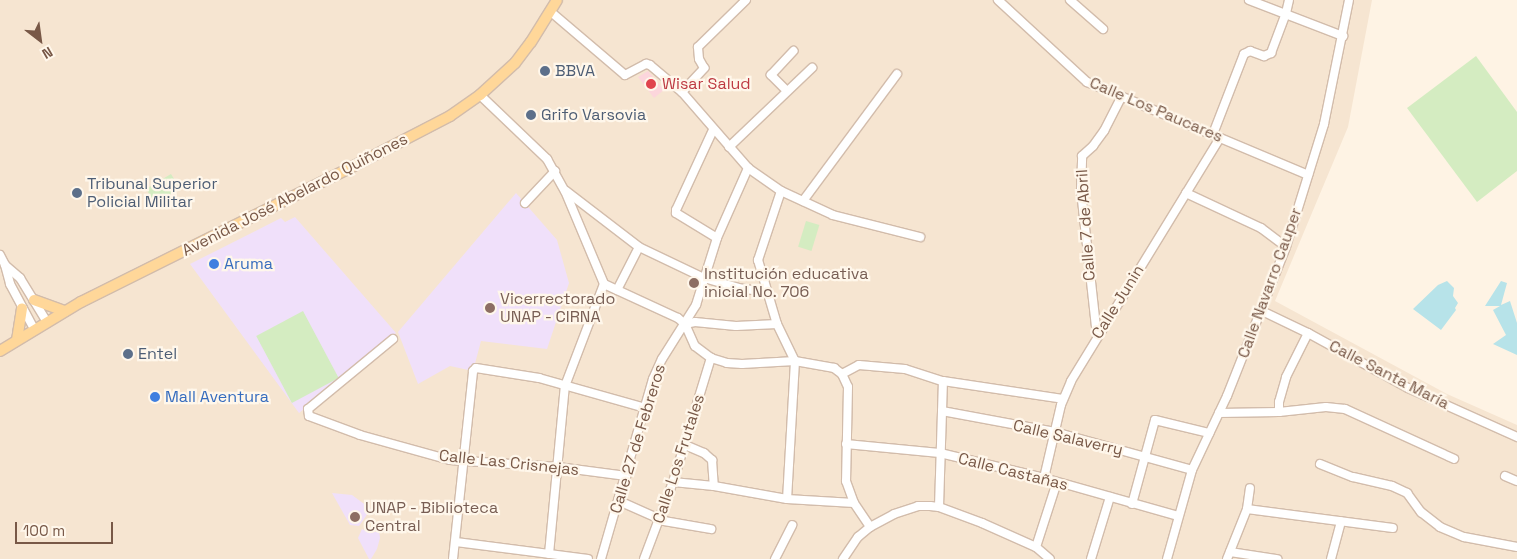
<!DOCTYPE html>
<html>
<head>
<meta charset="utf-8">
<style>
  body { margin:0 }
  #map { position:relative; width:1517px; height:559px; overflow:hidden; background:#fef3e4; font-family:"Space Grotesk",sans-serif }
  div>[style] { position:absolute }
  .residential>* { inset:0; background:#f6e5d1 }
  .education>* { inset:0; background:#f0e0fa }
  .medical>* { inset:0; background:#fcd6dc }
  .green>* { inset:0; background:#d4ecc1; transform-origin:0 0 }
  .water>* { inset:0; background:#b7e3e9 }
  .roads { filter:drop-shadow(1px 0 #d2bcab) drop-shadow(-1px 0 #d2bcab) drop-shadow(0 1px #d2bcab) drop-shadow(0 -1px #d2bcab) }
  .minor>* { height:8px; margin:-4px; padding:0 4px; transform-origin:4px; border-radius:4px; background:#fff }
  .major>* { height:10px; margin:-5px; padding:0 5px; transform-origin:5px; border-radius:5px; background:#ffd799 }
  .dots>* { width:14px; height:14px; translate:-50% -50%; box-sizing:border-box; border:2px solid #fff7eb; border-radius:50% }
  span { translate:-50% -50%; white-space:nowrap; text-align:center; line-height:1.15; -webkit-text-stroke:4.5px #fff7eb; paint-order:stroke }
  .service-label { font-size:16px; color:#4e5e75 }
  .left { translate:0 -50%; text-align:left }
  .health-label { font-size:16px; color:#be3a42 }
  .street-label { font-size:16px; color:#785847 }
  .shop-label { font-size:16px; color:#366cbe }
  .education-label { font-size:16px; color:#785e54 }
  .north { position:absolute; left:15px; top:15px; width:50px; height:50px; -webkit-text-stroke:4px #fff7eb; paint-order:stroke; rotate:150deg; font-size:14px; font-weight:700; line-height:20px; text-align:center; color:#785847 }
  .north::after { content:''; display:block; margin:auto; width:18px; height:22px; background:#785847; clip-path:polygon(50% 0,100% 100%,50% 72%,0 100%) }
  .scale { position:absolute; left:15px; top:522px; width:98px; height:22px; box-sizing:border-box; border:2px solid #785847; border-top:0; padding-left:6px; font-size:15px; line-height:18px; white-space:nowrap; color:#785847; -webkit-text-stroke:4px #fff7eb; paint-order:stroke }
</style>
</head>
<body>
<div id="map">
  <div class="residential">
    <div style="clip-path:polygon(0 0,1372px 0,1348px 127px,1275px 301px,1447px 394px,1517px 425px,1517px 559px,0 559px)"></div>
  </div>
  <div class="education">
    <div style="clip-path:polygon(516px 193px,557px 240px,569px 283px,547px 349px,481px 341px,473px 371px,450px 366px,418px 384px,398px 332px)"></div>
    <div style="clip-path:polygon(295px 217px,396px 333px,299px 413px,190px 264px,281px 218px,285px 222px)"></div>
    <div style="clip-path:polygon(332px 493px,352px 495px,371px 509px,359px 526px,350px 525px)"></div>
    <div style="clip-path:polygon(362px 529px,370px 533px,379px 531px,380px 538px,377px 549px,371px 559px,369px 559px,358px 538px)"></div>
  </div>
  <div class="medical">
    <div style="clip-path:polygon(648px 71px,664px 90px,654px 98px,638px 77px)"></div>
  </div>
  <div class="green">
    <div style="clip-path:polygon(1476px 56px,1517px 112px,1517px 171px,1477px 202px,1407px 108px)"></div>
    <div style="left:171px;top:174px;width:17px;height:29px;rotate:59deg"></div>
    <div style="left:806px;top:221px;width:14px;height:27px;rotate:17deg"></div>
    <div style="left:303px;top:311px;width:76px;height:53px;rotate:62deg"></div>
  </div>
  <div class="water">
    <div style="clip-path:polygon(1447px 281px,1454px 288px,1453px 296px,1458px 303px,1455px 308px,1456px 310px,1441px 330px,1413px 309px,1438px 285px)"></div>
    <div style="clip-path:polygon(1501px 281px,1507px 283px,1501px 305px,1510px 301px,1517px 323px,1517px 355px,1493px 344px,1506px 335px,1493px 310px,1500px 306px,1485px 306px)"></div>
  </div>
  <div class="roads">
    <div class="minor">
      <div style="left:998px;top:0;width:121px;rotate:42.7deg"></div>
      <div style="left:1087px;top:82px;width:240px;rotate:22.8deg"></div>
      <div style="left:1070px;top:0;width:44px;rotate:41.3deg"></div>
      <div style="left:1249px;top:0;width:101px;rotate:21deg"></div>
      <div style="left:551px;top:12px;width:97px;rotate:40.4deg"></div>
      <div style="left:625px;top:75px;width:24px;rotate:-28deg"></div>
      <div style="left:646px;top:64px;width:4px;rotate:14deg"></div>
      <div style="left:650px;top:65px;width:42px;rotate:40.2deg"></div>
      <div style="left:682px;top:92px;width:101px;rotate:49deg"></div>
      <div style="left:748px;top:168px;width:40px;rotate:34.9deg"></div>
      <div style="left:781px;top:191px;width:57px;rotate:24.8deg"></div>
      <div style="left:833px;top:215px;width:90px;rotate:14.2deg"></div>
      <div style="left:787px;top:91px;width:23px;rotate:-135deg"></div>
      <div style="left:771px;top:75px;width:33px;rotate:-47deg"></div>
      <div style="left:682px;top:92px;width:33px;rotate:-47deg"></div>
      <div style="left:704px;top:68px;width:10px;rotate:-119deg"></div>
      <div style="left:699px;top:59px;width:12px;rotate:-95deg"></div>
      <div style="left:698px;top:47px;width:67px;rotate:-44.4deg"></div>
      <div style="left:480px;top:95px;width:93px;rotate:43.7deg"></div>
      <div style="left:547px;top:159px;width:37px;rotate:61deg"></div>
      <div style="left:565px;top:191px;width:101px;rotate:67.2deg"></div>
      <div style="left:604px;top:284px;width:81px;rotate:24.7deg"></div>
      <div style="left:678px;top:318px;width:9px;rotate:41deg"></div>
      <div style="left:685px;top:324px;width:24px;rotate:66deg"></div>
      <div style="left:695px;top:346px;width:20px;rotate:37deg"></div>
      <div style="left:711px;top:358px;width:17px;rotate:17deg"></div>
      <div style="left:727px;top:363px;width:15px;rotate:4deg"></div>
      <div style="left:742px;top:364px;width:53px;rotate:-3.2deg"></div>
      <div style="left:795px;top:361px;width:40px;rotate:10deg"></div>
      <div style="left:834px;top:368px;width:10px;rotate:37deg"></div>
      <div style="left:842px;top:374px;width:14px;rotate:65deg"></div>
      <div style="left:848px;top:387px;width:94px;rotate:91.2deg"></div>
      <div style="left:846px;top:481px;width:23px;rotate:70deg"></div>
      <div style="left:854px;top:503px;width:29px;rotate:56deg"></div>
      <div style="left:713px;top:130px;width:88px;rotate:114.8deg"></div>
      <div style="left:676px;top:210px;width:3px;rotate:90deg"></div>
      <div style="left:676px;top:213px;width:48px;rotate:31.4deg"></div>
      <div style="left:1213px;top:134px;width:86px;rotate:-68.8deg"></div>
      <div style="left:1244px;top:54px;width:7px;rotate:-27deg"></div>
      <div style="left:1250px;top:51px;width:15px;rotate:20deg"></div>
      <div style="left:1264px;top:56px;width:8px;rotate:-23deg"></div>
      <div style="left:1271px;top:53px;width:43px;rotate:-69.4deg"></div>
      <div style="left:1286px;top:13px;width:13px;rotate:-77deg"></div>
      <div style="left:729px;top:147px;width:115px;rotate:-43.6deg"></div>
      <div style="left:566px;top:191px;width:92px;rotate:37.5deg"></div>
      <div style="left:639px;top:247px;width:72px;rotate:25.5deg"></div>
      <div style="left:704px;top:278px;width:35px;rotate:16deg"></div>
      <div style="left:738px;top:288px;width:28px;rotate:8deg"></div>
      <div style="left:781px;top:191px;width:73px;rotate:108.4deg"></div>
      <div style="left:758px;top:260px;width:67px;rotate:73.5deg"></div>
      <div style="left:777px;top:324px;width:41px;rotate:64.1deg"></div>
      <div style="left:795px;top:361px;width:138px;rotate:93.3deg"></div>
      <div style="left:1186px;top:193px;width:83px;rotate:25deg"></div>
      <div style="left:1261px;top:228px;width:31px;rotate:37deg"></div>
      <div style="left:803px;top:201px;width:158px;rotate:-53.5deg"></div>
      <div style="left:525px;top:203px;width:44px;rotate:-46.8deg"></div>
      <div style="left:0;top:255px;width:11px;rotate:63deg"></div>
      <div style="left:5px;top:265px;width:20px;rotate:75deg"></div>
      <div style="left:10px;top:284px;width:51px;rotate:61.9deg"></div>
      <div style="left:5px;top:265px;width:20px;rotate:41deg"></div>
      <div style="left:20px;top:278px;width:52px;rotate:58.5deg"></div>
      <div style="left:617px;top:290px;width:48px;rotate:-62.9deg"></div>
      <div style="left:1262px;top:311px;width:51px;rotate:25.6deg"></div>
      <div style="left:1308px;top:333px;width:114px;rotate:28.8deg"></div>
      <div style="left:1408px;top:388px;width:120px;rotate:24.2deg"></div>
      <div style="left:685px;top:324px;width:10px;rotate:-11deg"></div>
      <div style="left:695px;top:322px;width:41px;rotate:5.6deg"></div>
      <div style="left:736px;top:326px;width:41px;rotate:-2.8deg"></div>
      <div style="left:1097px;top:336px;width:147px;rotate:-96.3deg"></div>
      <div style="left:1081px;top:190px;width:34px;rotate:-88deg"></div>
      <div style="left:1082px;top:156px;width:15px;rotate:-42deg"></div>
      <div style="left:1093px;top:146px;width:19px;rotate:-54deg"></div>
      <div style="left:1104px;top:131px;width:39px;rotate:-63deg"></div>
      <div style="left:393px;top:339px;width:110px;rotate:140.5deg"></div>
      <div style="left:308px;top:409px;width:7px;rotate:82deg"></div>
      <div style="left:309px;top:416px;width:54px;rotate:20.4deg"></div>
      <div style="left:360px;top:435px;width:93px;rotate:15.5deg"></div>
      <div style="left:450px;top:460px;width:108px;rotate:3.7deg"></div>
      <div style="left:558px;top:467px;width:69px;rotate:7.5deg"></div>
      <div style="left:842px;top:374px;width:19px;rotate:-28deg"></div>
      <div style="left:859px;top:365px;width:46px;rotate:5deg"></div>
      <div style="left:905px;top:369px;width:40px;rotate:18deg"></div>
      <div style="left:943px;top:381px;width:121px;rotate:8.5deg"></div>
      <div style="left:942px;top:411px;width:115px;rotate:10.5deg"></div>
      <div style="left:1055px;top:432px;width:142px;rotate:15.5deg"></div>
      <div style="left:1279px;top:412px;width:10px;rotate:-90deg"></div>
      <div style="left:1279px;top:402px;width:26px;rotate:-74deg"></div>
      <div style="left:1286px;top:377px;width:49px;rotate:-63.4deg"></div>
      <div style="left:1219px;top:413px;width:60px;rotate:-1deg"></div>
      <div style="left:1279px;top:412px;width:47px;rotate:-6.1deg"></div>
      <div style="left:1326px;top:407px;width:19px;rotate:6deg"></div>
      <div style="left:1345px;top:409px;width:120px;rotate:24.6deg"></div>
      <div style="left:846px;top:444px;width:94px;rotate:5.5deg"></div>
      <div style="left:940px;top:453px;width:107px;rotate:13.5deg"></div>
      <div style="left:1044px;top:478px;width:139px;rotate:15.8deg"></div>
      <div style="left:685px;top:445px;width:21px;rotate:23deg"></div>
      <div style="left:704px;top:453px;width:11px;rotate:41deg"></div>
      <div style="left:712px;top:460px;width:26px;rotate:86deg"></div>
      <div style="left:1320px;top:464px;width:35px;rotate:22deg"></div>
      <div style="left:1353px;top:477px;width:40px;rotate:13deg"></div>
      <div style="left:1392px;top:486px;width:17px;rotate:25deg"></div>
      <div style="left:1407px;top:493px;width:24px;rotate:54deg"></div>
      <div style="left:1421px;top:512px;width:24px;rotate:38deg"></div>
      <div style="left:1440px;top:527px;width:26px;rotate:23deg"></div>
      <div style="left:1464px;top:537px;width:54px;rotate:10.7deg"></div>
      <div style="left:1505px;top:476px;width:13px;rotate:23deg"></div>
      <div style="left:1044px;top:478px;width:75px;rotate:-76.9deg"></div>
      <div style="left:1061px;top:405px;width:26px;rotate:-67deg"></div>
      <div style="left:1071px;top:381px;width:285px;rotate:-58.5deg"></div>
      <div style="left:673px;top:482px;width:41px;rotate:5.6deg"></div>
      <div style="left:714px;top:486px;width:74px;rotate:10.1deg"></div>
      <div style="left:787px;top:499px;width:67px;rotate:3.4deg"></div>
      <div style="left:619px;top:501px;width:49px;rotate:24deg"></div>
      <div style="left:664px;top:521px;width:48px;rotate:9.7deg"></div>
      <div style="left:1132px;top:504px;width:87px;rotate:-74.7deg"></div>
      <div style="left:1155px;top:420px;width:56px;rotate:13.5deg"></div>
      <div style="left:939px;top:507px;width:126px;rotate:-88.2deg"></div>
      <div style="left:1247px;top:509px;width:147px;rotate:7.4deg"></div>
      <div style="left:456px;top:542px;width:133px;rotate:7.3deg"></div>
      <div style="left:1036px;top:547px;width:68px;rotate:-72.1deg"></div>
      <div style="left:1230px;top:552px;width:48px;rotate:8.5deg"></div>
      <div style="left:549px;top:554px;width:169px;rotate:-84.6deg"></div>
      <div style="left:565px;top:386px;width:109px;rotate:-69.1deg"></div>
      <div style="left:453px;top:559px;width:189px;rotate:-83.9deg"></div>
      <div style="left:473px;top:371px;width:4px;rotate:-45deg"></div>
      <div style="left:476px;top:368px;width:64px;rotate:9deg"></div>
      <div style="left:539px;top:378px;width:111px;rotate:15.7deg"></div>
      <div style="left:601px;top:559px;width:187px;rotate:-73.9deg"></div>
      <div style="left:653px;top:379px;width:22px;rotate:-66deg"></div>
      <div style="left:662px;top:359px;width:64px;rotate:-57.8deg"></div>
      <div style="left:696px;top:305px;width:70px;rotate:-72.6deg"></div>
      <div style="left:717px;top:238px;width:77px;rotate:-66.1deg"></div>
      <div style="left:644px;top:559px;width:82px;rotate:-69.4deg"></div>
      <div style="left:673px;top:482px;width:130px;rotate:-73deg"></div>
      <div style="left:775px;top:559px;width:38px;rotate:-63deg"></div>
      <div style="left:843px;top:559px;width:27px;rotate:-56deg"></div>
      <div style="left:858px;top:537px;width:16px;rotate:-40deg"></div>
      <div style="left:870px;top:527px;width:27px;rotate:-28deg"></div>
      <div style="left:894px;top:514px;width:25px;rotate:-18deg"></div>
      <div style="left:918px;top:506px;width:12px"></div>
      <div style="left:930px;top:506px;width:9px;rotate:6deg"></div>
      <div style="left:939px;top:507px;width:46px;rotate:20.4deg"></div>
      <div style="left:982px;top:523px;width:59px;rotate:24deg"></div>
      <div style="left:1036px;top:547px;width:18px;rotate:41deg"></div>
      <div style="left:1091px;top:559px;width:65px;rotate:-73deg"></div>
      <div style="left:1167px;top:559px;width:92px;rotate:-74.3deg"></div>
      <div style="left:1192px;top:470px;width:82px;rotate:-64.7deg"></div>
      <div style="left:1227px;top:396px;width:160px;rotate:-68.4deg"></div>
      <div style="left:1286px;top:247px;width:129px;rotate:-72.8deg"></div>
      <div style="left:1324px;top:124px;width:126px;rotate:-78.6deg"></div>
      <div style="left:1227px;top:559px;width:54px;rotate:-68.2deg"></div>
      <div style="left:1247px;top:509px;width:21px;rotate:-82deg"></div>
      <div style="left:1331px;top:559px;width:39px;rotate:-75deg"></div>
    </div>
    <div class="major">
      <div style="left:34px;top:300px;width:33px;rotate:20deg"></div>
      <div style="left:17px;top:340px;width:32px;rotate:-81deg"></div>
      <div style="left:0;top:351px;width:95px;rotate:-31.2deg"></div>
      <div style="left:81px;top:302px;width:296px;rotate:-26.5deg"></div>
      <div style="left:346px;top:170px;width:117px;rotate:-27.4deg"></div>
      <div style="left:450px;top:116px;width:37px;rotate:-35deg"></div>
      <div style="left:480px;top:95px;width:47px;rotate:-42.4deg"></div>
      <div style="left:515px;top:63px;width:26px;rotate:-53deg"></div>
      <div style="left:531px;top:42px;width:49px;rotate:-58.2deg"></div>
    </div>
  </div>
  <div class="dots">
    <div style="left:545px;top:71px;background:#5c6f8a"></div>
    <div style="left:651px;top:84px;background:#e0444e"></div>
    <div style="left:531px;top:115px;background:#5c6f8a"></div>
    <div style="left:77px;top:193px;background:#5c6f8a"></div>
    <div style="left:214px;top:264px;background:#3f7fe0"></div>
    <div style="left:694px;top:283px;background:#8d6e63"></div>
    <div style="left:490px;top:308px;background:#8d6e63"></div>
    <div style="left:128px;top:354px;background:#5c6f8a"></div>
    <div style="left:155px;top:397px;background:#3f7fe0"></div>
    <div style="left:355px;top:517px;background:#8d6e63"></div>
  </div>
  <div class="service-label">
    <span class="left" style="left:555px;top:71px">BBVA</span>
    <span class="left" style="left:541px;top:115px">Grifo Varsovia</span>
    <span class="left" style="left:87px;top:193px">Tribunal Superior<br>Policial Militar</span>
    <span class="left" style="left:138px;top:354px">Entel</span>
  </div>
  <div class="health-label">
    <span class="left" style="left:662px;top:84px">Wisar Salud</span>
  </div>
  <div class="street-label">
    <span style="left:1156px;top:110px;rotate:23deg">Calle Los Paucares</span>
    <span style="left:295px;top:195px;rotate:-27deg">Avenida José Abelardo Quiñones</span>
    <span style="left:1086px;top:225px;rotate:-94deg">Calle 7 de Abril</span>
    <span style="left:1270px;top:283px;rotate:-70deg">Calle Navarro Cauper</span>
    <span style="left:1118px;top:302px;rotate:-58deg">Calle Junin</span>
    <span style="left:1389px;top:375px;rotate:27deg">Calle Santa María</span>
    <span style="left:1068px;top:438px;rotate:13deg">Calle Salaverry</span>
    <span style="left:638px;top:439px;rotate:-73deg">Calle 27 de Febreros</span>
    <span style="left:679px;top:459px;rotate:-72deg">Calle Los Frutales</span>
    <span style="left:509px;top:463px;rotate:6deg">Calle Las Crisnejas</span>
    <span style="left:1013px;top:472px;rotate:14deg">Calle Castañas</span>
  </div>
  <div class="shop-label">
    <span class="left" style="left:224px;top:264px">Aruma</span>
    <span class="left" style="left:165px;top:397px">Mall Aventura</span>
  </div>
  <div class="education-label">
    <span class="left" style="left:704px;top:283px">Institución educativa<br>inicial No. 706</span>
    <span class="left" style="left:500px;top:308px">Vicerrectorado<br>UNAP - CIRNA</span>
    <span class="left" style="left:365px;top:517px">UNAP - Biblioteca<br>Central</span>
  </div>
  <div class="north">N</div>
  <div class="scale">100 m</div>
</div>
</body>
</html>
